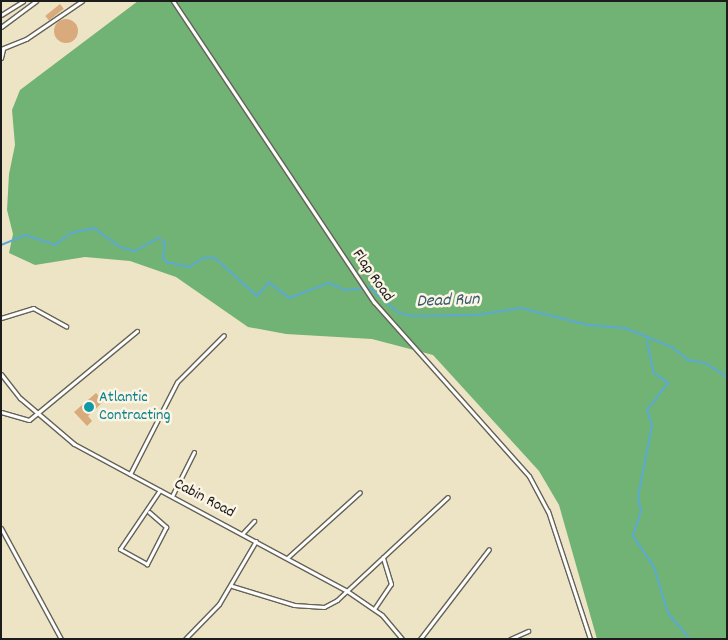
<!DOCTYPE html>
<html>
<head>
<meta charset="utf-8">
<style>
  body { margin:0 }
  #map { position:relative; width:728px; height:640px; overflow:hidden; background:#ede4c5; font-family:Dekko,sans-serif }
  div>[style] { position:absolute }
  .forest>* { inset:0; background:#71b275 }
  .stream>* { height:2px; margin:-1px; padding:0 1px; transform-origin:1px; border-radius:1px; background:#5aaad4 }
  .building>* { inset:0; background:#d9aa7b; transform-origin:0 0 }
  .round { border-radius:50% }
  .roads { filter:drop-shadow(1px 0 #656257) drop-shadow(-1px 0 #656257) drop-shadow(0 1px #656257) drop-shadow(0 -1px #656257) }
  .lane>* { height:3px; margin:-1.5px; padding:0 1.5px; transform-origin:1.5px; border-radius:1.5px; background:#fff }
  .dots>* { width:14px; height:14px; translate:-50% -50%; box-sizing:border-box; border:2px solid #fcf5e5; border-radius:50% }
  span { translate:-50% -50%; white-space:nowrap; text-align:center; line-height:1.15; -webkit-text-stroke:5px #fcf5e5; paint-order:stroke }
  .street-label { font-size:16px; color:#1c1c1c }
  .culture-label { font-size:16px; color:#0d838f }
  .left { translate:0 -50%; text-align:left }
  .water-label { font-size:18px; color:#385c6f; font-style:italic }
  .frame { position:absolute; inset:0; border:2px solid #1c1c1c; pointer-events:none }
</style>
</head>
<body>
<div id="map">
  <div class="forest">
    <div style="clip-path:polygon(138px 1px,727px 1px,727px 639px,597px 639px,559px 505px,539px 471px,433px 355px,372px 339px,286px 334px,248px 327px,176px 277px,130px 261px,85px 257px,35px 265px,9px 253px,13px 234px,7px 210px,9px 174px,15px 145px,12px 110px,20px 90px)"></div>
  </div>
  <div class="stream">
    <div style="left:1px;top:245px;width:27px;rotate:-22deg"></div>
    <div style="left:26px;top:235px;width:31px;rotate:19deg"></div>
    <div style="left:55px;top:245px;width:20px;rotate:-37deg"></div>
    <div style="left:71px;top:233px;width:24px;rotate:-12deg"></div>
    <div style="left:94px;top:228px;width:32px;rotate:36deg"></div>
    <div style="left:120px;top:247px;width:16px;rotate:15deg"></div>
    <div style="left:135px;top:251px;width:26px;rotate:-29deg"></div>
    <div style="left:158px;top:238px;width:8px;rotate:30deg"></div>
    <div style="left:165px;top:242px;width:16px;rotate:97deg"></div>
    <div style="left:163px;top:258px;width:6px;rotate:45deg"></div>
    <div style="left:167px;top:262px;width:23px;rotate:13deg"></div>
    <div style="left:189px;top:267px;width:17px;rotate:-33deg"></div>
    <div style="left:203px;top:258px;width:12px"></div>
    <div style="left:215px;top:258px;width:57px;rotate:42.1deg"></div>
    <div style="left:257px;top:296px;width:18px;rotate:-49deg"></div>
    <div style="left:269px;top:282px;width:26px;rotate:39deg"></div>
    <div style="left:289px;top:298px;width:43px;rotate:-20.6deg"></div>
    <div style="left:329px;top:283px;width:17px;rotate:24deg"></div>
    <div style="left:345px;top:290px;width:25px;rotate:-5deg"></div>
    <div style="left:370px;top:288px;width:38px;rotate:41deg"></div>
    <div style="left:399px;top:313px;width:13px;rotate:13deg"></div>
    <div style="left:412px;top:316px;width:64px;rotate:-0.9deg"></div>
    <div style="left:476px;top:315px;width:46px;rotate:-8.8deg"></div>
    <div style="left:521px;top:308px;width:69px;rotate:14.2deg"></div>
    <div style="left:588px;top:325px;width:37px;rotate:5deg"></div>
    <div style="left:625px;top:328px;width:51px;rotate:22deg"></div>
    <div style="left:672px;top:347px;width:21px;rotate:39deg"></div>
    <div style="left:688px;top:360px;width:17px;rotate:10deg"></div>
    <div style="left:705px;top:363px;width:26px;rotate:32deg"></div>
    <div style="left:647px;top:340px;width:33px;rotate:79deg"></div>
    <div style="left:653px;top:372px;width:19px;rotate:36deg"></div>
    <div style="left:668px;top:383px;width:34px;rotate:128deg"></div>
    <div style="left:647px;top:410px;width:16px;rotate:72deg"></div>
    <div style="left:652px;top:425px;width:73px;rotate:101deg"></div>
    <div style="left:638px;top:497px;width:14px;rotate:78deg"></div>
    <div style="left:641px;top:511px;width:26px;rotate:108deg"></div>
    <div style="left:633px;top:536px;width:37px;rotate:56deg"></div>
    <div style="left:654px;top:567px;width:48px;rotate:73.1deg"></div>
    <div style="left:668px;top:613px;width:34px;rotate:50deg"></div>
  </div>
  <div class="building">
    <div style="left:60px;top:4px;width:6px;height:19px;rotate:51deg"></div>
    <div class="round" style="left:54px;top:19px;width:24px;height:24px"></div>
    <div style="clip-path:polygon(96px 393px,104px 401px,88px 416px,92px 421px,87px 426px,74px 412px)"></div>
  </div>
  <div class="roads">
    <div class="lane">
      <div style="left:173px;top:1px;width:362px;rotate:56.3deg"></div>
      <div style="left:374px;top:302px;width:233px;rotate:48.3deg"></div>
      <div style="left:529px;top:476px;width:40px;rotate:62deg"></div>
      <div style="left:548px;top:511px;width:135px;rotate:71.8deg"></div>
      <div style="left:1px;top:15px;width:26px;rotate:-32deg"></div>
      <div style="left:1px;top:27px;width:44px;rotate:-36.6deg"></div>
      <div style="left:1px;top:49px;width:27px;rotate:-22deg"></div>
      <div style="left:26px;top:39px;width:68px;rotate:-34.2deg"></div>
      <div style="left:1px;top:58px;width:9px;rotate:-77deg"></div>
      <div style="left:1px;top:318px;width:34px;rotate:-17deg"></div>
      <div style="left:33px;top:308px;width:38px;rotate:29deg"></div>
      <div style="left:1px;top:374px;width:31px;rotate:52deg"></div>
      <div style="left:20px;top:398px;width:71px;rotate:40.4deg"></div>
      <div style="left:74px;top:444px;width:310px;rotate:28.3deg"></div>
      <div style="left:347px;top:591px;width:42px;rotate:34.4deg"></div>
      <div style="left:382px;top:615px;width:31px;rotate:50deg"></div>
      <div style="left:1px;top:412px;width:29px;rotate:16deg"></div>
      <div style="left:29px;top:420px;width:140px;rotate:-39.5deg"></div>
      <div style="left:130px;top:474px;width:103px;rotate:-62.9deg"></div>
      <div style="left:177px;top:382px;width:66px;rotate:-45deg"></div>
      <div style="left:172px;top:496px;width:49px;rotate:-63.4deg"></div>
      <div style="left:149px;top:512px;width:23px;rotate:41deg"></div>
      <div style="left:166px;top:527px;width:42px;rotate:117.2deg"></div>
      <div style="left:147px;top:564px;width:31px;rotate:-151deg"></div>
      <div style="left:120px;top:549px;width:71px;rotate:-55.9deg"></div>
      <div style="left:1px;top:528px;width:126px;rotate:61.6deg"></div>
      <div style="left:242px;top:534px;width:18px;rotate:-47deg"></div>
      <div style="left:287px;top:558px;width:98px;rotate:-42.1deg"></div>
      <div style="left:232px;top:586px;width:65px;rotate:17deg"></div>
      <div style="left:294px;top:605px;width:30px;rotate:4deg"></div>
      <div style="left:324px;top:607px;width:15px;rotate:-28deg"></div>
      <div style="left:337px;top:600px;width:151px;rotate:-42.9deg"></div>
      <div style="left:374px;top:609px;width:30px;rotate:-56deg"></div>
      <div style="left:391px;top:584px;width:28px;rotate:-107deg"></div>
      <div style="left:185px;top:639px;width:49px;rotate:-45.8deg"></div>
      <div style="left:219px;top:604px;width:73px;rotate:-59.6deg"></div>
      <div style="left:420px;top:639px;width:113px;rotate:-52.5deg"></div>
      <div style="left:510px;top:639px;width:20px;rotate:-24deg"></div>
    </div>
  </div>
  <div class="dots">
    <div style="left:89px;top:407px;background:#0f9aa8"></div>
  </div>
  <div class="street-label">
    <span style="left:372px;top:276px;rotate:55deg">Flap Road</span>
    <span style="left:204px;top:499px;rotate:28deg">Cabin Road</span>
  </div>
  <div class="culture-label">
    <span class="left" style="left:99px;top:407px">Atlantic<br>Contracting</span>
  </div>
  <div class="water-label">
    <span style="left:448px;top:302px;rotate:-2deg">Dead Run</span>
  </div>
  <div class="frame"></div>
</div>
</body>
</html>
